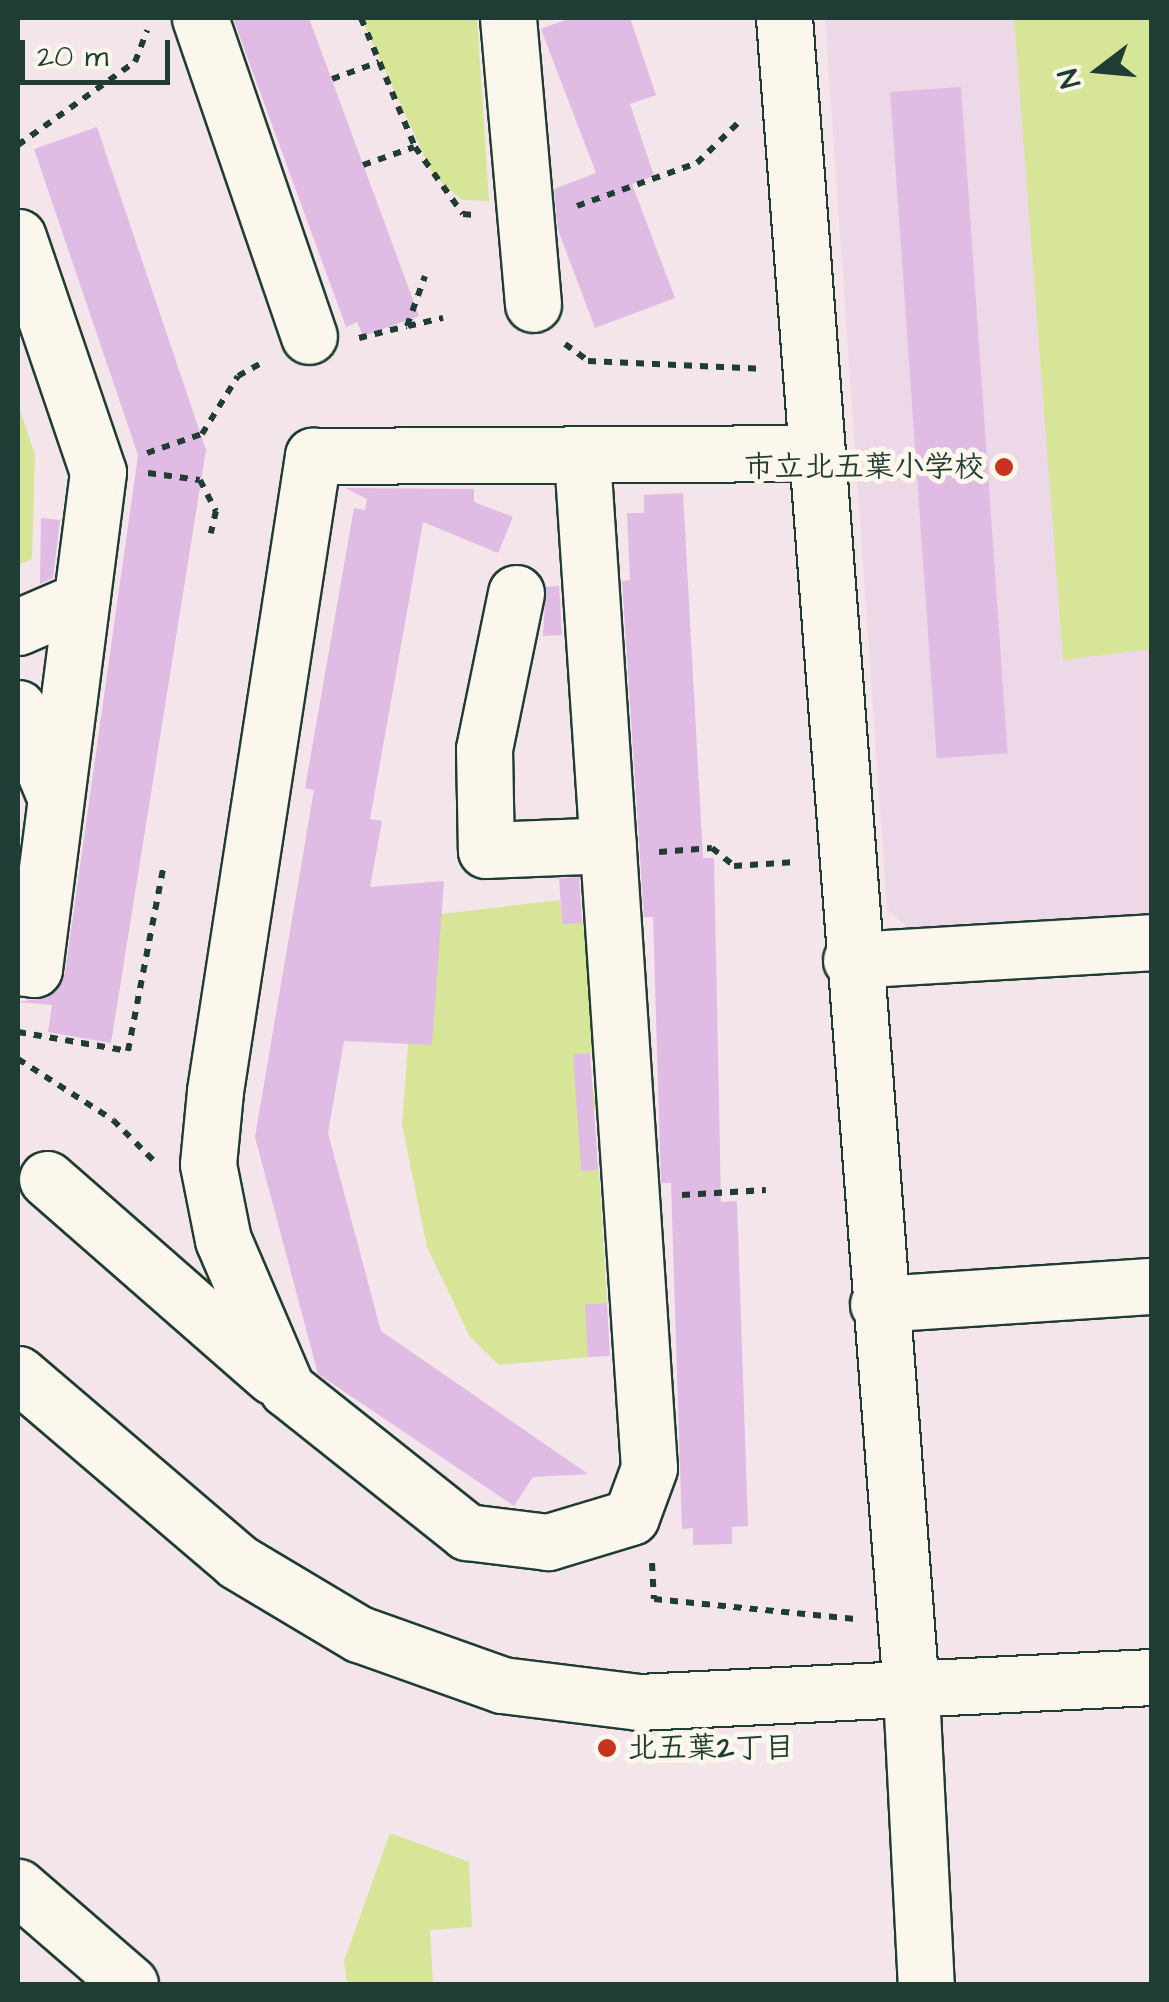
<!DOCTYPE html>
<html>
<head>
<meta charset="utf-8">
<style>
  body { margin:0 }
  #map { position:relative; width:1169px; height:2002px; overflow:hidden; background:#f3e5ea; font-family:"Architects Daughter","Klee One",sans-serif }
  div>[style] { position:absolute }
  .built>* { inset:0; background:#edd8e8 }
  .green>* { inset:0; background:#d7e598 }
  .building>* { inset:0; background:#e0bbe4; transform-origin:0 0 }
  .path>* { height:6px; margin-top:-3px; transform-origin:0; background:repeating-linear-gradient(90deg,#1f3d34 0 8px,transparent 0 16px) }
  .roads { filter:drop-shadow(2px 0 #1f3d34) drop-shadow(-2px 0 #1f3d34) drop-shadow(0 2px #1f3d34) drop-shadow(0 -2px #1f3d34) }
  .street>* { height:55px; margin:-27.5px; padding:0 27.5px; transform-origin:27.5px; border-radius:27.5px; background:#fbf7ec }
  .secondary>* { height:55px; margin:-27.5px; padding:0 27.5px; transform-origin:27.5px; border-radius:27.5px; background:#fbf7ec }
  .dots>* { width:28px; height:28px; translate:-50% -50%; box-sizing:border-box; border:5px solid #fbf7ec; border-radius:50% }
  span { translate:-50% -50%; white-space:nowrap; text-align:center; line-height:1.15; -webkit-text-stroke:10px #fbf7ec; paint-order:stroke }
  .poi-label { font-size:30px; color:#1f3d34; font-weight:700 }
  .right { translate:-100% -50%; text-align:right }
  .left { translate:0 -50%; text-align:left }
  .frame { position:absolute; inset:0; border:20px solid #1f3d34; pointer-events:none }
  .north { position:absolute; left:1049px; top:20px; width:100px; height:100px; -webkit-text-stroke:8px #fbf7ec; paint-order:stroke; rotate:254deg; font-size:28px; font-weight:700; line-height:40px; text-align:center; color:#1f3d34 }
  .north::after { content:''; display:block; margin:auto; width:35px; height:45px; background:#1f3d34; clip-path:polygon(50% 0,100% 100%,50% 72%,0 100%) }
  .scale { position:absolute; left:20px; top:40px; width:150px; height:45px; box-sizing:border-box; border:5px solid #1f3d34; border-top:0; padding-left:12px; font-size:30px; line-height:35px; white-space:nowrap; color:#1f3d34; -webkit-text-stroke:8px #fbf7ec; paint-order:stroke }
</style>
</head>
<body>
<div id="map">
  <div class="built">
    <div style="clip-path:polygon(825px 18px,1151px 18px,1151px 915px,914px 933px,887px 909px)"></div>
  </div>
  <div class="green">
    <div style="clip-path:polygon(361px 18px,477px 18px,489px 201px,462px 200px,433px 175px)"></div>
    <div style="clip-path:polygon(1014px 18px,1151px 18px,1151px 649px,1063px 660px)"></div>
    <div style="clip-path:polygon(18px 404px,35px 455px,32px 559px,18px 565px)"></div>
    <div style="clip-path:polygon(560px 900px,562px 924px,583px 922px,595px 1052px,573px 1055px,577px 1093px,598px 1091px,596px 1111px,579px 1112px,582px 1170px,599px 1170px,607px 1303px,585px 1305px,590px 1357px,499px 1365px,470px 1337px,427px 1247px,402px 1125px,408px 1044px,441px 914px)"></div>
    <div style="clip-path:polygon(390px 1833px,469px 1862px,472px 1927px,430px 1930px,433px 1984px,347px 1984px,344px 1961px)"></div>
  </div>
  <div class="building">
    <div style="clip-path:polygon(233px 18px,309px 18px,419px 316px,363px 336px,357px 322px,346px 327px)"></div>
    <div style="clip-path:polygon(571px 18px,630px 18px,656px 95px,630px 104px,654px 176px,632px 184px,675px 298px,595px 328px,558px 230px,554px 189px,596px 173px,541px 29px)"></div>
    <div style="left:961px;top:87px;width:668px;height:71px;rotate:86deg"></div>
    <div style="clip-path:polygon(97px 127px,206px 450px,111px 1043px,48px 1032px,52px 1005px,18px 1002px,47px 997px,65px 973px,138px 455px,34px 149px)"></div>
    <div style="clip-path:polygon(345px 488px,474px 489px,474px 502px,513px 517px,498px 553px,423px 522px,370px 819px,382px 821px,370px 887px,444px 881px,432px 1045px,344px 1041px,328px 1133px,381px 1331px,588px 1474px,533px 1477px,514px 1506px,318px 1374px,255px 1137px,314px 790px,305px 788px,354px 508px,365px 510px,367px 499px)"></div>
    <div style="clip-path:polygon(683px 493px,703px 858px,714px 858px,721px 1202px,737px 1201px,748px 1526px,732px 1527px,732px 1544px,693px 1545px,693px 1528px,682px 1529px,671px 1183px,661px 1183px,653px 917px,644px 917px,622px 581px,630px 580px,627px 513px,644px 513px,644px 495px)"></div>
    <div style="clip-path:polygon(41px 518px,60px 520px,53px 578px,40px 584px)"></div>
    <div style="clip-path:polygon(559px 586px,562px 635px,543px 636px,546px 587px)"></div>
    <div style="left:579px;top:877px;width:46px;height:20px;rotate:86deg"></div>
    <div style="left:590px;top:1053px;width:117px;height:17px;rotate:86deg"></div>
    <div style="left:607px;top:1303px;width:53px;height:22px;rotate:87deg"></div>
  </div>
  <div class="path">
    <div style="left:361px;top:18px;width:140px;rotate:67.3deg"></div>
    <div style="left:415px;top:147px;width:82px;rotate:54.4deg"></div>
    <div style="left:463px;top:214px;width:11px;rotate:5deg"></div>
    <div style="left:332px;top:79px;width:50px;rotate:-19.9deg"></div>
    <div style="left:18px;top:145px;width:143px;rotate:-35.4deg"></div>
    <div style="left:135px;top:62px;width:34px;rotate:-69deg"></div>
    <div style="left:363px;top:165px;width:54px;rotate:-19.4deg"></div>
    <div style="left:577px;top:206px;width:127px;rotate:-19.7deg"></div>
    <div style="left:697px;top:163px;width:57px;rotate:-44.3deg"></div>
    <div style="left:408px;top:326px;width:36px;rotate:-13deg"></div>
    <div style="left:359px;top:338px;width:49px;rotate:-14deg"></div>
    <div style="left:407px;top:326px;width:53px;rotate:-70.2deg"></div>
    <div style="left:565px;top:344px;width:29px;rotate:36deg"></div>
    <div style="left:588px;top:361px;width:173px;rotate:2.6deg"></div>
    <div style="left:147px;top:453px;width:58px;rotate:-19.1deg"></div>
    <div style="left:202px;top:434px;width:68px;rotate:-58.2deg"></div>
    <div style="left:238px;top:376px;width:31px;rotate:-29deg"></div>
    <div style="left:148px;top:473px;width:52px;rotate:7.7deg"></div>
    <div style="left:200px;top:480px;width:35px;rotate:63deg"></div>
    <div style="left:216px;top:511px;width:23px;rotate:103deg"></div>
    <div style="left:659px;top:852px;width:53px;rotate:-4.3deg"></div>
    <div style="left:712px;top:848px;width:28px;rotate:39deg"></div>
    <div style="left:734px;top:866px;width:61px;rotate:-3.8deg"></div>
    <div style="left:18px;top:1032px;width:112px;rotate:9.8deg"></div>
    <div style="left:128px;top:1051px;width:185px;rotate:-79.1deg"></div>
    <div style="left:18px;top:1059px;width:113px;rotate:32.7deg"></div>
    <div style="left:113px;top:1120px;width:61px;rotate:45deg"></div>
    <div style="left:682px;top:1195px;width:84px;rotate:-3.4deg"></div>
    <div style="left:652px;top:1563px;width:36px;rotate:87deg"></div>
    <div style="left:654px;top:1599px;width:202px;rotate:5.7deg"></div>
  </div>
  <div class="roads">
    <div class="street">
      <div style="left:200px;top:18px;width:336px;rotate:71.1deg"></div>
      <div style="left:508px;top:18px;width:287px;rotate:85deg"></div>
      <div style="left:18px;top:237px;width:248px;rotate:71.2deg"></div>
      <div style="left:98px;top:472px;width:501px;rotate:97.34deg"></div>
      <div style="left:34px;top:969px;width:16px;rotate:-173deg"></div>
      <div style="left:582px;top:457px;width:1013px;rotate:86.21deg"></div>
      <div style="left:649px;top:1468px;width:52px;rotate:110.2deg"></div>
      <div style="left:631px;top:1517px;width:87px;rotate:163.2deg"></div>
      <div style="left:548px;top:1542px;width:82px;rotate:-173deg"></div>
      <div style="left:467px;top:1532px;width:230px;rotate:-141.5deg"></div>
      <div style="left:287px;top:1389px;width:162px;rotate:-113.2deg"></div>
      <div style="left:223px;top:1240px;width:77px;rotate:-101.2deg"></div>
      <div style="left:208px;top:1164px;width:73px;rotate:-84.5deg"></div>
      <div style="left:215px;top:1091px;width:643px;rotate:-81.23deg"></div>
      <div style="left:313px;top:456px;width:502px;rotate:-0.34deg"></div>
      <div style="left:516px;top:593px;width:159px;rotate:101.6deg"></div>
      <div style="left:484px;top:749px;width:101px;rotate:88.9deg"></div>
      <div style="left:486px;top:850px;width:122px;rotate:-2.3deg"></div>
      <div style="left:18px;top:627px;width:69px;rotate:-23.2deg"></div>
      <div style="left:18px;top:708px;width:93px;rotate:67.3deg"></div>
      <div style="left:851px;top:960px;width:302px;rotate:-3.4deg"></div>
      <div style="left:47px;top:1179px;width:300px;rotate:41.2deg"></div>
      <div style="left:878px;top:1304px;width:275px;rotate:-3.8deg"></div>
      <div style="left:911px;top:1692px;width:292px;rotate:87.1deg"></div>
      <div style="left:18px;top:1887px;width:148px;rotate:40.9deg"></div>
    </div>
    <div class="secondary">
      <div style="left:784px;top:18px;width:1679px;rotate:85.66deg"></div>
      <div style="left:18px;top:1374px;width:289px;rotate:40.5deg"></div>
      <div style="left:238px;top:1562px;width:141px;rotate:30.8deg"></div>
      <div style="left:359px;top:1634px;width:152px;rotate:19.6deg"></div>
      <div style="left:502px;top:1685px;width:138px;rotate:7.1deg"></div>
      <div style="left:639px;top:1702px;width:514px;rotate:-2.79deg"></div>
    </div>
  </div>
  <div class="dots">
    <div style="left:1004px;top:467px;background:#c8321e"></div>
    <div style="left:607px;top:1748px;background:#c8321e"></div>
  </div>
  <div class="poi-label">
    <span class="right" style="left:984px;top:467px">市立北五葉小学校</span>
    <span class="left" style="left:627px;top:1748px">北五葉2丁目</span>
  </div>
  <div class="frame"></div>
  <div class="north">N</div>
  <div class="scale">20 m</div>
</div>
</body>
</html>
